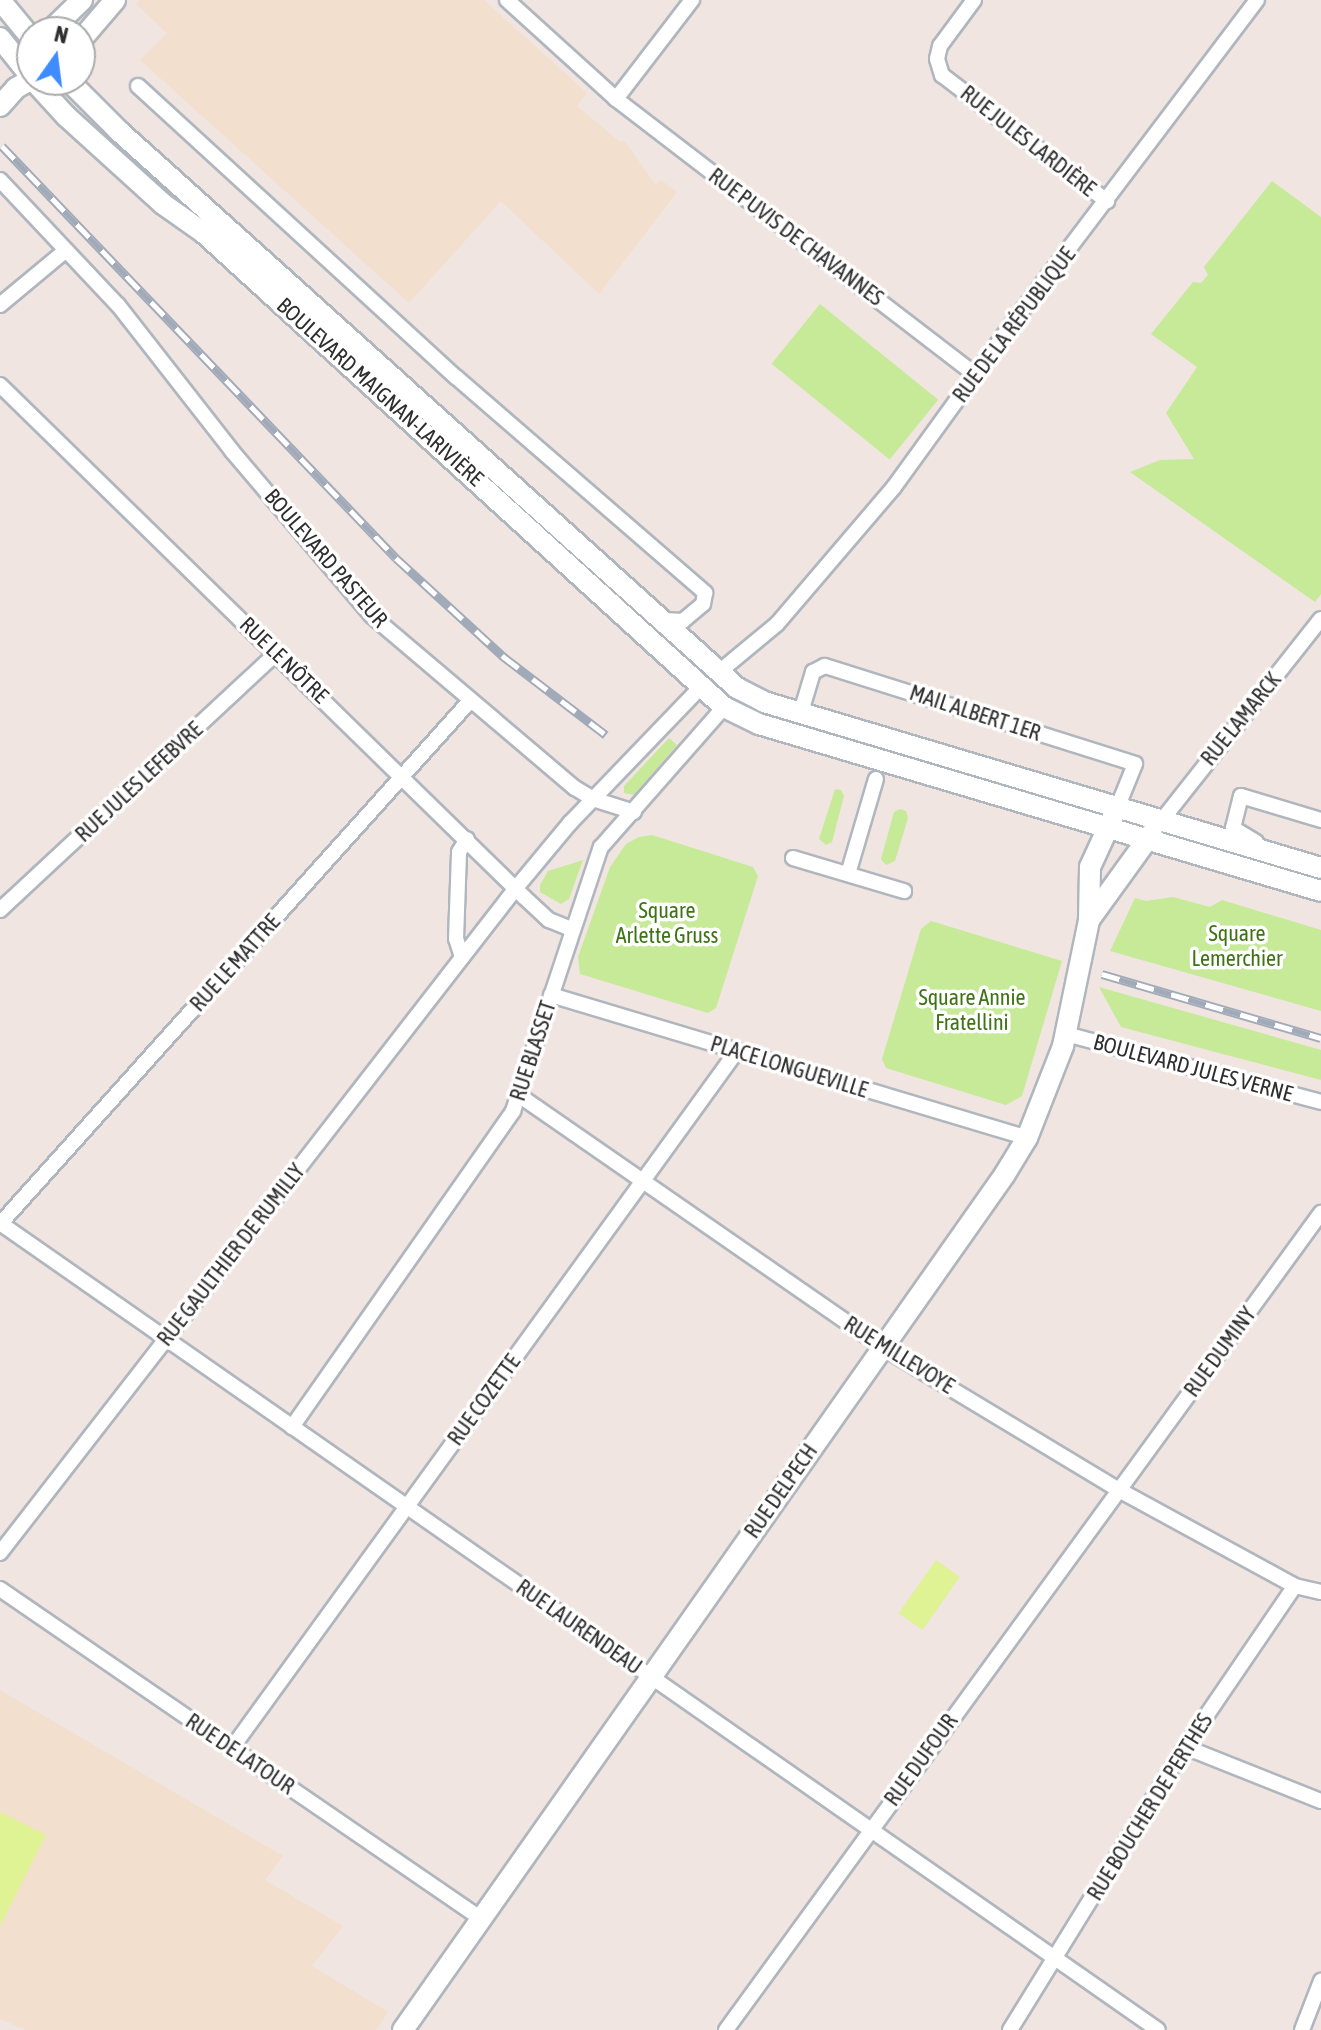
<!DOCTYPE html>
<html>
<head>
<meta charset="utf-8">
<style>
  body { margin:0 }
  #map { position:relative; width:1321px; height:2030px; overflow:hidden; background:#f0e5e0; font-family:"Asap Condensed",sans-serif }
  div>[style] { position:absolute }
  .education>* { inset:0; background:#f2dfce }
  .green>* { inset:0; background:#c6ea98; transform-origin:0 0 }
  .pitch>* { inset:0; background:#dff294; transform-origin:0 0 }
  .roads { filter:drop-shadow(2px 0 #b0b6be) drop-shadow(-2px 0 #b0b6be) drop-shadow(0 2px #b0b6be) drop-shadow(0 -2px #b0b6be) }
  .street>* { height:14px; margin:-7px; padding:0 7px; transform-origin:7px; border-radius:7px; background:#fff }
  .secondary>* { height:20px; margin:-10px; padding:0 10px; transform-origin:10px; border-radius:10px; background:#fff }
  .rail>* { height:9px; margin-top:-4.5px; transform-origin:0; background:repeating-linear-gradient(90deg,#fff 0 18px,#a1aab9 0 36px); box-sizing:border-box; border-block:2px solid #a1aab9 }
  span { translate:-50% -50%; white-space:nowrap; text-align:center; line-height:1.15; -webkit-text-stroke:7px #fff; paint-order:stroke }
  .street-label { font-size:22px; color:#2e2e2e }
  .park-label { font-size:22px; color:#3e7415 }
  .north { position:absolute; left:16px; top:16px; width:80px; height:80px; box-sizing:border-box; background:#fff; border:2px solid #ababab; border-radius:50%; rotate:14deg; font-size:22px; font-weight:700; line-height:32px; text-align:center; color:#2e2e2e }
  .north::after { content:''; display:block; margin:auto; width:28px; height:36px; background:#3e8cff; clip-path:polygon(50% 0,100% 100%,50% 72%,0 100%) }
</style>
</head>
<body>
<div id="map">
  <div class="education">
    <div style="clip-path:polygon(139px 0,484px 0,587px 93px,577px 106px,620px 142px,624px 140px,655px 184px,661px 180px,677px 192px,599px 294px,501px 201px,409px 303px,140px 60px,167px 33px,136px 4px)"></div>
    <div style="clip-path:polygon(0 1690px,283px 1856px,265px 1880px,343px 1926px,312px 1966px,388px 2012px,376px 2030px,26px 2030px,0 2019px)"></div>
  </div>
  <div class="green">
    <div style="clip-path:polygon(1272px 181px,1321px 217px,1321px 594px,1315px 602px,1130px 472px,1160px 460px,1194px 459px,1166px 413px,1197px 367px,1151px 334px,1193px 282px,1201px 283px,1208px 275px,1204px 267px)"></div>
    <div style="left:820px;top:304px;width:152px;height:77px;rotate:39deg"></div>
    <div style="clip-path:polygon(669px 738px,677px 745px,634px 795px,624px 793px,624px 786px)"></div>
    <div style="clip-path:polygon(835px 789px,841px 790px,844px 796px,832px 842px,826px 845px,819px 839px)"></div>
    <div style="clip-path:polygon(900px 809px,906px 811px,908px 818px,895px 861px,886px 865px,881px 859px,894px 812px)"></div>
    <div style="clip-path:polygon(652px 835px,753px 867px,758px 876px,716px 1008px,708px 1013px,580px 974px,578px 957px,610px 867px,626px 844px,639px 837px)"></div>
    <div style="clip-path:polygon(583px 860px,569px 899px,561px 904px,540px 892px,540px 885px,548px 871px)"></div>
    <div style="clip-path:polygon(1173px 897px,1210px 907px,1222px 900px,1321px 930px,1321px 1011px,1110px 951px,1135px 898px,1146px 901px)"></div>
    <div style="clip-path:polygon(931px 921px,1062px 961px,1022px 1096px,1006px 1105px,886px 1068px,882px 1059px,921px 929px)"></div>
    <div style="clip-path:polygon(1099px 987px,1321px 1050px,1321px 1080px,1121px 1027px)"></div>
  </div>
  <div class="pitch">
    <div style="left:936px;top:1560px;width:29px;height:65px;rotate:35deg"></div>
    <div style="clip-path:polygon(0 1812px,46px 1835px,0 1926px)"></div>
  </div>
  <div class="roads">
    <div class="street">
      <div style="left:507px;top:0;width:147px;rotate:42.2deg"></div>
      <div style="left:616px;top:99px;width:454px;rotate:37.5deg"></div>
      <div style="left:974px;top:0;width:57px;rotate:126.5deg"></div>
      <div style="left:940px;top:46px;width:13px;rotate:103deg"></div>
      <div style="left:937px;top:59px;width:17px;rotate:73deg"></div>
      <div style="left:942px;top:75px;width:208px;rotate:37.4deg"></div>
      <div style="left:138px;top:86px;width:431px;rotate:42.5deg"></div>
      <div style="left:456px;top:377px;width:330px;rotate:40.9deg"></div>
      <div style="left:705px;top:593px;width:11px;rotate:100deg"></div>
      <div style="left:703px;top:604px;width:26px;rotate:140deg"></div>
      <div style="left:683px;top:621px;width:19px;rotate:-177deg"></div>
      <div style="left:616px;top:99px;width:125px;rotate:-52.5deg"></div>
      <div style="left:0;top:180px;width:172px;rotate:46.7deg"></div>
      <div style="left:118px;top:305px;width:185px;rotate:52deg"></div>
      <div style="left:232px;top:451px;width:216px;rotate:49.7deg"></div>
      <div style="left:372px;top:616px;width:266px;rotate:40.3deg"></div>
      <div style="left:575px;top:788px;width:21px;rotate:31deg"></div>
      <div style="left:593px;top:799px;width:43px;rotate:17.6deg"></div>
      <div style="left:0;top:305px;width:85px;rotate:-39.7deg"></div>
      <div style="left:0;top:385px;width:733px;rotate:44.34deg"></div>
      <div style="left:524px;top:897px;width:34px;rotate:43deg"></div>
      <div style="left:549px;top:920px;width:24px;rotate:22deg"></div>
      <div style="left:719px;top:672px;width:75px;rotate:-39.6deg"></div>
      <div style="left:777px;top:624px;width:180px;rotate:-49.5deg"></div>
      <div style="left:894px;top:487px;width:211px;rotate:-54.1deg"></div>
      <div style="left:1018px;top:316px;width:396px;rotate:-52.9deg"></div>
      <div style="left:801px;top:712px;width:42px;rotate:-73.3deg"></div>
      <div style="left:813px;top:672px;width:13px;rotate:-27deg"></div>
      <div style="left:825px;top:666px;width:325px;rotate:17.5deg"></div>
      <div style="left:1135px;top:764px;width:45px;rotate:112deg"></div>
      <div style="left:1162px;top:820px;width:256px;rotate:-51.7deg"></div>
      <div style="left:1256px;top:842px;width:27px;rotate:-149deg"></div>
      <div style="left:1233px;top:828px;width:33px;rotate:-76deg"></div>
      <div style="left:1241px;top:796px;width:84px;rotate:16.7deg"></div>
      <div style="left:793px;top:858px;width:116px;rotate:16.6deg"></div>
      <div style="left:848px;top:874px;width:99px;rotate:-73.6deg"></div>
      <div style="left:0;top:910px;width:378px;rotate:-42.9deg"></div>
      <div style="left:462px;top:957px;width:19px;rotate:-108deg"></div>
      <div style="left:456px;top:939px;width:87px;rotate:-88deg"></div>
      <div style="left:459px;top:852px;width:15px;rotate:-58deg"></div>
      <div style="left:551px;top:995px;width:497px;rotate:16.7deg"></div>
      <div style="left:1066px;top:1034px;width:264px;rotate:14.9deg"></div>
      <div style="left:520px;top:1096px;width:441px;rotate:34.7deg"></div>
      <div style="left:882px;top:1347px;width:277px;rotate:31.1deg"></div>
      <div style="left:1119px;top:1490px;width:200px;rotate:28.6deg"></div>
      <div style="left:1295px;top:1586px;width:27px;rotate:13deg"></div>
      <div style="left:0;top:1223px;width:1411px;rotate:34.87deg"></div>
      <div style="left:0;top:1224px;width:703px;rotate:-48.06deg"></div>
      <div style="left:292px;top:1427px;width:386px;rotate:-55deg"></div>
      <div style="left:513px;top:1111px;width:278px;rotate:-71.6deg"></div>
      <div style="left:601px;top:847px;width:186px;rotate:-48.7deg"></div>
      <div style="left:0;top:1553px;width:842px;rotate:-52.19deg"></div>
      <div style="left:516px;top:888px;width:85px;rotate:-50.3deg"></div>
      <div style="left:570px;top:823px;width:187px;rotate:-46.1deg"></div>
      <div style="left:0;top:1589px;width:582px;rotate:34.43deg"></div>
      <div style="left:1185px;top:1747px;width:146px;rotate:21.7deg"></div>
      <div style="left:232px;top:1748px;width:861px;rotate:-54.08deg"></div>
      <div style="left:726px;top:2030px;width:1011px;rotate:-53.94deg"></div>
      <div style="left:1010px;top:2030px;width:333px;rotate:-58.3deg"></div>
      <div style="left:1185px;top:1747px;width:195px;rotate:-55.7deg"></div>
      <div style="left:1302px;top:2030px;width:53px;rotate:-68.8deg"></div>
    </div>
    <div class="secondary">
      <div style="left:0;top:0;width:50px;rotate:50.6deg"></div>
      <div style="left:49px;top:32px;width:46px;rotate:-44.1deg"></div>
      <div style="left:0;top:38px;width:51px;rotate:51.3deg"></div>
      <div style="left:80px;top:41px;width:54px;rotate:-49.5deg"></div>
      <div style="left:33px;top:80px;width:49px;rotate:47.5deg"></div>
      <div style="left:66px;top:116px;width:131px;rotate:42.2deg"></div>
      <div style="left:163px;top:204px;width:50px;rotate:35.3deg"></div>
      <div style="left:204px;top:233px;width:704px;rotate:42.35deg"></div>
      <div style="left:724px;top:707px;width:39px;rotate:26deg"></div>
      <div style="left:759px;top:724px;width:586px;rotate:16.55deg"></div>
      <div style="left:68px;top:80px;width:74px;rotate:45deg"></div>
      <div style="left:120px;top:132px;width:831px;rotate:42.02deg"></div>
      <div style="left:737px;top:688px;width:30px;rotate:27deg"></div>
      <div style="left:764px;top:702px;width:581px;rotate:16.6deg"></div>
      <div style="left:0;top:106px;width:24px;rotate:-48deg"></div>
      <div style="left:16px;top:88px;width:18px;rotate:-29deg"></div>
      <div style="left:1089px;top:920px;width:107px;rotate:-54.1deg"></div>
      <div style="left:403px;top:2030px;width:1046px;rotate:-54.88deg"></div>
      <div style="left:1005px;top:1174px;width:42px;rotate:-58.6deg"></div>
      <div style="left:1027px;top:1138px;width:99px;rotate:-68.6deg"></div>
      <div style="left:1063px;top:1046px;width:129px;rotate:-78.3deg"></div>
      <div style="left:1089px;top:920px;width:53px;rotate:-88.9deg"></div>
      <div style="left:1090px;top:867px;width:55px;rotate:-65.3deg"></div>
    </div>
  </div>
  <div class="rail">
    <div style="left:2px;top:146px;width:570px;rotate:46.28deg"></div>
    <div style="left:396px;top:558px;width:147px;rotate:42.5deg"></div>
    <div style="left:504px;top:657px;width:128px;rotate:37.4deg"></div>
    <div style="left:1102px;top:974px;width:228px;rotate:16.3deg"></div>
  </div>
  <div class="street-label">
    <span style="left:1028px;top:141px;rotate:38deg">RUE JULES LARDIÈRE</span>
    <span style="left:796px;top:237px;rotate:37deg">RUE PUVIS DE CHAVANNES</span>
    <span style="left:1014px;top:325px;rotate:-53deg">RUE DE LA RÉPUBLIQUE</span>
    <span style="left:380px;top:392px;rotate:42deg">BOULEVARD MAIGNAN-LARIVIÈRE</span>
    <span style="left:326px;top:558px;rotate:49deg">BOULEVARD PASTEUR</span>
    <span style="left:284px;top:660px;rotate:44deg">RUE LE NÔTRE</span>
    <span style="left:975px;top:713px;rotate:18deg">MAIL ALBERT 1ER</span>
    <span style="left:1241px;top:719px;rotate:-51deg">RUE LAMARCK</span>
    <span style="left:139px;top:782px;rotate:-43deg">RUE JULES LEFEBVRE</span>
    <span style="left:235px;top:963px;rotate:-48deg">RUE LE MATTRE</span>
    <span style="left:533px;top:1051px;rotate:-72deg">RUE BLASSET</span>
    <span style="left:789px;top:1067px;rotate:17deg">PLACE LONGUEVILLE</span>
    <span style="left:1193px;top:1068px;rotate:15deg">BOULEVARD JULES VERNE</span>
    <span style="left:231px;top:1255px;rotate:-52deg">RUE GAULTHIER DE RUMILLY</span>
    <span style="left:1220px;top:1352px;rotate:-54deg">RUE DUMINY</span>
    <span style="left:899px;top:1355px;rotate:32deg">RUE MILLEVOYE</span>
    <span style="left:484px;top:1400px;rotate:-54deg">RUE COZETTE</span>
    <span style="left:781px;top:1491px;rotate:-55deg">RUE DELPECH</span>
    <span style="left:579px;top:1627px;rotate:35deg">RUE LAURENDEAU</span>
    <span style="left:240px;top:1754px;rotate:34deg">RUE DE LATOUR</span>
    <span style="left:921px;top:1760px;rotate:-54deg">RUE DUFOUR</span>
    <span style="left:1150px;top:1807px;rotate:-58deg">RUE BOUCHER DE PERTHES</span>
  </div>
  <div class="park-label">
    <span style="left:667px;top:923px">Square<br>Arlette Gruss</span>
    <span style="left:1237px;top:946px">Square<br>Lemerchier</span>
    <span style="left:972px;top:1010px">Square Annie<br>Fratellini</span>
  </div>
  <div class="north">N</div>
</div>
</body>
</html>
